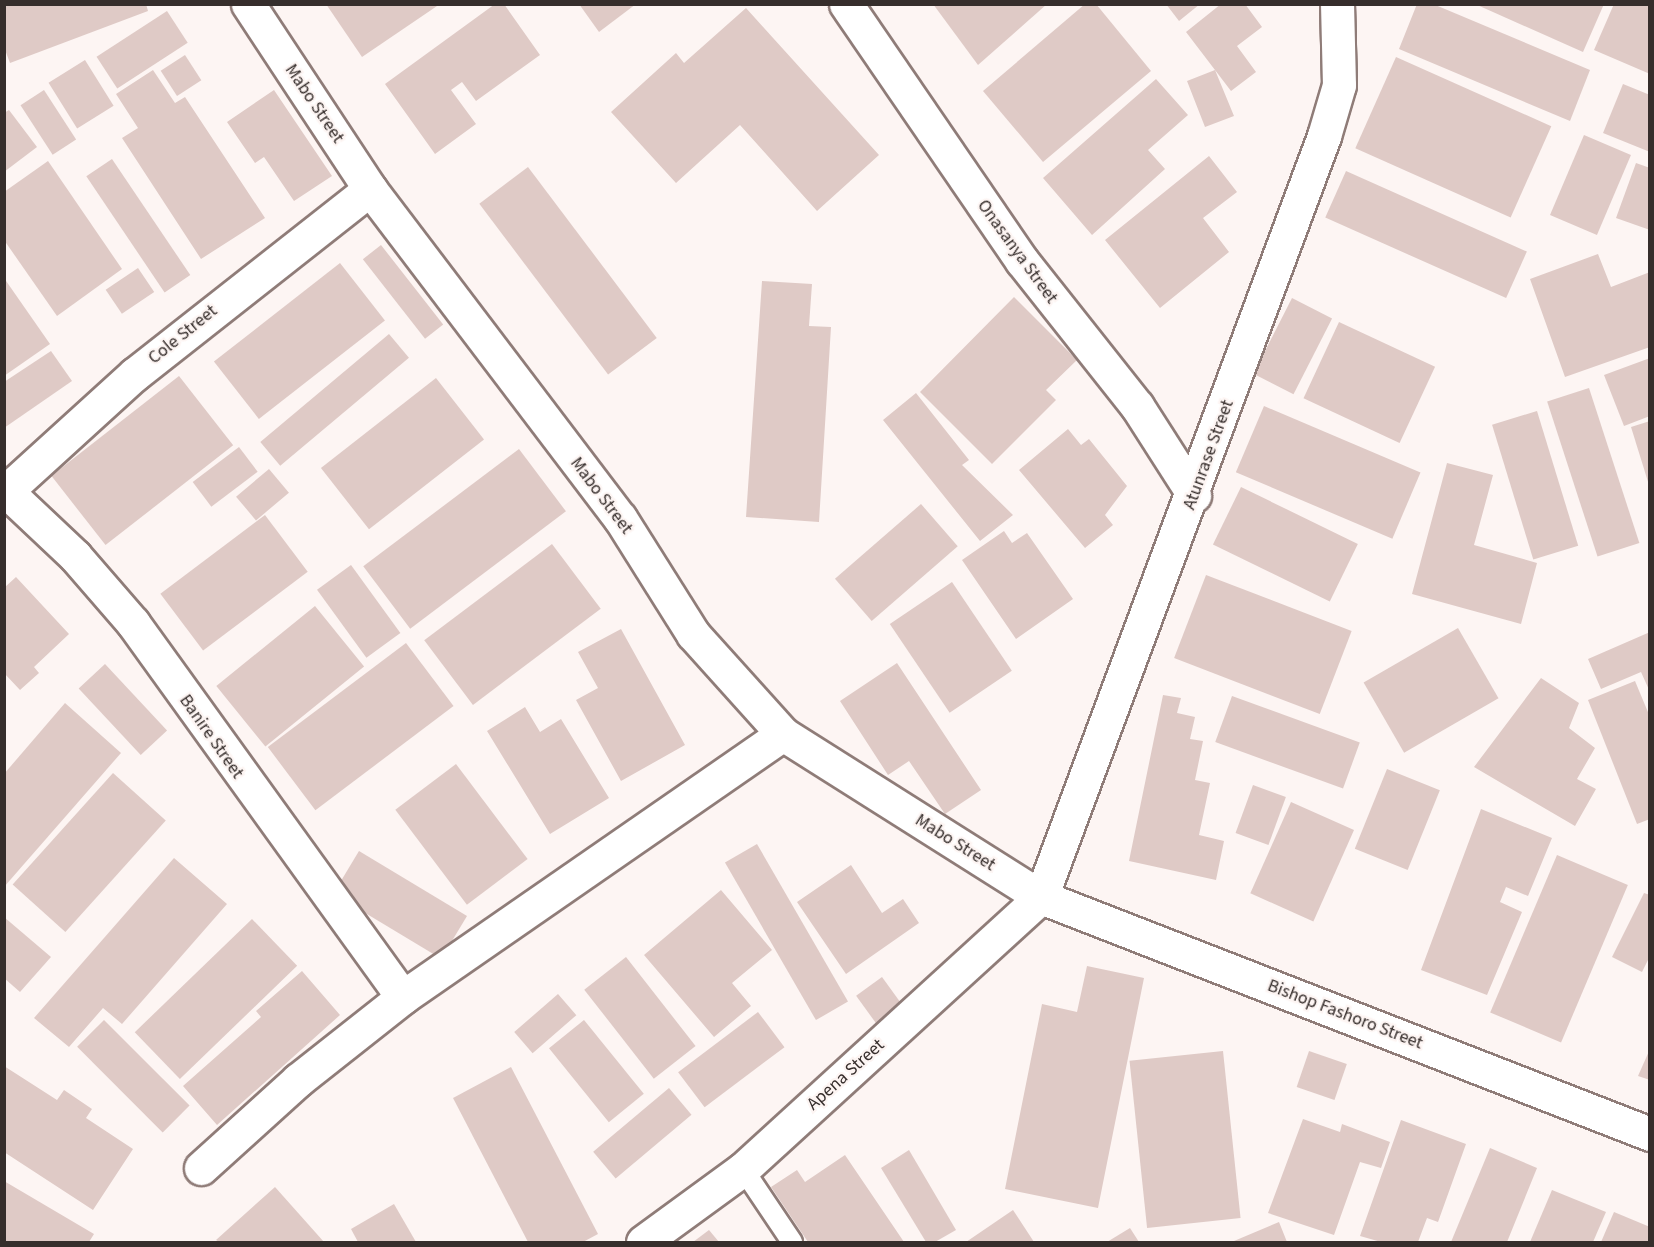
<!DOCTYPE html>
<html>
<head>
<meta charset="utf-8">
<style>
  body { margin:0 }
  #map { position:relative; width:1654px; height:1247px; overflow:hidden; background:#fdf5f3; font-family:"Source Sans 3",sans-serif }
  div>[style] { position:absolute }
  .building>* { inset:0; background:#dfcac6; transform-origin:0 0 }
  .roads { filter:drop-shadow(2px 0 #8f7c78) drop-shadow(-2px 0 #8f7c78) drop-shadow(0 2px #8f7c78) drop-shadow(0 -2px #8f7c78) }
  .lane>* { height:20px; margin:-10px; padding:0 10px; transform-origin:10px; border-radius:10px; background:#fff }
  .street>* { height:33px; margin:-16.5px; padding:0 16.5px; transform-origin:16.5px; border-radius:16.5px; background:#fff }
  span { translate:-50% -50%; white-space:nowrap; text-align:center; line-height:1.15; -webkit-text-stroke:4.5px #fdf5f3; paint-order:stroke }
  .street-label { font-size:18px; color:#362e2c }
  .frame { position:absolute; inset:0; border:6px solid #362e2c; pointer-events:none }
</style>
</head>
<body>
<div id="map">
  <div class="building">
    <div style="clip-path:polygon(4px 4px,146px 4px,148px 11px,10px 63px,4px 47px)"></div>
    <div style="clip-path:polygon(326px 4px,440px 4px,362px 57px)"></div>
    <div style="clip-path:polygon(495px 4px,504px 4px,540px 55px,476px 101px,462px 82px,451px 90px,476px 124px,435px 154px,385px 84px)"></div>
    <div style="clip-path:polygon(579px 4px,636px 4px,599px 32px)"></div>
    <div style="clip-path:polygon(933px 4px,1047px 4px,978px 65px)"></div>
    <div style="clip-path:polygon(1085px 4px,1096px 4px,1151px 71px,1043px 162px,983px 91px)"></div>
    <div style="clip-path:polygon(1166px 4px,1200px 4px,1179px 21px)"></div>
    <div style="clip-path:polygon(1221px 4px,1245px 4px,1262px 27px,1237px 46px,1256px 72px,1231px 91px,1215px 70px,1234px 116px,1205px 127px,1187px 81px,1215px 70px,1186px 32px)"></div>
    <div style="clip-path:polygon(1417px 4px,1433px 4px,1590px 70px,1570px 121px,1399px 49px)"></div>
    <div style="clip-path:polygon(1475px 4px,1604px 4px,1583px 52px)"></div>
    <div style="clip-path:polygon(1614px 4px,1650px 4px,1650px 74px,1594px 50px)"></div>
    <div style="clip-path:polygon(746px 8px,879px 155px,817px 211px,740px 125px,676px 183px,611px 112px,676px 53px,684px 63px)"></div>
    <div style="left:167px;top:11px;width:38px;height:84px;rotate:57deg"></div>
    <div style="left:185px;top:55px;width:30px;height:29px;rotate:57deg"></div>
    <div style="left:1396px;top:57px;width:170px;height:100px;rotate:24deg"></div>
    <div style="left:85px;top:60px;width:54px;height:43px;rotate:58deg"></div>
    <div style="clip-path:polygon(153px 70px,175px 103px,185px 97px,265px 218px,201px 259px,122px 138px,138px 128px,116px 94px)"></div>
    <div style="clip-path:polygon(1156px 79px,1188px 115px,1148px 150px,1165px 169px,1092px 235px,1043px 178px)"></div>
    <div style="clip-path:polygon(1623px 84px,1650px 95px,1650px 152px,1603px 133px)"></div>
    <div style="left:44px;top:90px;width:59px;height:28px;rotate:57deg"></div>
    <div style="clip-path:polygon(274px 90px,332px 176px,294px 201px,264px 157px,255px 163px,227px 122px)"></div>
    <div style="clip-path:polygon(9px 110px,37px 147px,4px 172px,4px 113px)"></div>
    <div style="left:1584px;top:135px;width:51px;height:87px;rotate:23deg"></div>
    <div style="clip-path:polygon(1209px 156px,1237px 192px,1203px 218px,1229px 252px,1160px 308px,1105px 240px)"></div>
    <div style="left:112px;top:159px;width:140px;height:31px;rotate:56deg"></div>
    <div style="clip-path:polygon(48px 161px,122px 269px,57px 316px,4px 240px,4px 192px)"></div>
    <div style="clip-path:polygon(1636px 163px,1650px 168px,1650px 230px,1616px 218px)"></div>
    <div style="left:528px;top:167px;width:214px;height:61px;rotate:53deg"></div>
    <div style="left:1346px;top:171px;width:198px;height:51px;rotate:24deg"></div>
    <div style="left:381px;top:245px;width:101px;height:23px;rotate:52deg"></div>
    <div style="clip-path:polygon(1598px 254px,1611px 287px,1650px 272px,1650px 347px,1565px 377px,1530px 279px)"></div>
    <div style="left:340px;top:263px;width:73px;height:160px;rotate:52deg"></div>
    <div style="left:138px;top:268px;width:29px;height:39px;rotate:56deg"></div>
    <div style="clip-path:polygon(4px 278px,50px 344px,4px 376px)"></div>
    <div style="clip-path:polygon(762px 281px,812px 284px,809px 326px,831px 327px,819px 522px,746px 517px)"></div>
    <div style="clip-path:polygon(1014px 297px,1077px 360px,1046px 390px,1056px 400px,992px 464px,920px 392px)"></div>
    <div style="left:1292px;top:298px;width:45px;height:85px;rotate:27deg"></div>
    <div style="left:1339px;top:322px;width:106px;height:84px;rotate:25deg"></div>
    <div style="left:389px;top:334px;width:31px;height:168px;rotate:50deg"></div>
    <div style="clip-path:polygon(51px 351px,72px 381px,4px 428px,4px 382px)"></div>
    <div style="clip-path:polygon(1650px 358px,1650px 416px,1624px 426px,1604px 375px)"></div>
    <div style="left:179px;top:376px;width:88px;height:162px;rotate:52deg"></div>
    <div style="left:436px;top:378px;width:78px;height:146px;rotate:52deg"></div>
    <div style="left:1589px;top:388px;width:163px;height:44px;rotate:72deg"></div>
    <div style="clip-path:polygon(916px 393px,969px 460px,962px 465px,1013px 515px,980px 541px,883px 420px)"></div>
    <div style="left:1264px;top:406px;width:170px;height:72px;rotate:23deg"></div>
    <div style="left:1537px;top:411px;width:141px;height:47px;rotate:73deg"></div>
    <div style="clip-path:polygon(1650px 421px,1650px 485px,1649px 485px,1631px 427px)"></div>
    <div style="clip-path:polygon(1068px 429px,1081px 445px,1089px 439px,1127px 486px,1105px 515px,1113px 525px,1085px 548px,1019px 470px)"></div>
    <div style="left:239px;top:447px;width:31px;height:58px;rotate:53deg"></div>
    <div style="left:519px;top:449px;width:78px;height:195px;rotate:53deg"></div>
    <div style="clip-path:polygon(1447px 463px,1493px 475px,1474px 545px,1537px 563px,1521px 624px,1412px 594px)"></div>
    <div style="left:269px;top:469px;width:31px;height:43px;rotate:50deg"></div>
    <div style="left:1241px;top:487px;width:130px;height:64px;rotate:26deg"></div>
    <div style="left:921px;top:504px;width:56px;height:114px;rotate:49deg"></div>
    <div style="left:265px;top:515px;width:71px;height:131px;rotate:53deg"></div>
    <div style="clip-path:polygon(1004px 531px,1012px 543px,1027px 533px,1073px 599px,1016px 639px,962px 560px)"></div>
    <div style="left:552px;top:544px;width:81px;height:160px;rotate:53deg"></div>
    <div style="left:351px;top:565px;width:84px;height:42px;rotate:54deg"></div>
    <div style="left:1206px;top:575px;width:156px;height:89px;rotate:21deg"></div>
    <div style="clip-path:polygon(16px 577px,69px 634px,34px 667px,39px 673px,20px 690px,4px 673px,4px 588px)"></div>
    <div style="left:952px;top:582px;width:107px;height:75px;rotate:56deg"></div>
    <div style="left:315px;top:606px;width:78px;height:127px;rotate:51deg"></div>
    <div style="left:1458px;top:628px;width:81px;height:109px;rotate:60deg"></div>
    <div style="clip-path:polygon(621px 629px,685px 745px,621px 781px,576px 700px,598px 688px,578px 652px)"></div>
    <div style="clip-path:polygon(1650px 632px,1650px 692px,1641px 672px,1601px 689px,1588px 659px)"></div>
    <div style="left:406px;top:643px;width:79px;height:173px;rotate:53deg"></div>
    <div style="clip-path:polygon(897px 663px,981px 790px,945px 814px,909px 761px,888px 775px,840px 701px)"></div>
    <div style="left:105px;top:664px;width:91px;height:36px;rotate:47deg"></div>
    <div style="clip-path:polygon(1541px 678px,1579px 703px,1569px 728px,1595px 748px,1577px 779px,1596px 789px,1575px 826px,1474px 767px)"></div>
    <div style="clip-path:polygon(1635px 681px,1650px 717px,1650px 819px,1637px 824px,1588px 700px)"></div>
    <div style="clip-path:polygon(1163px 695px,1181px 698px,1177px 713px,1195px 717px,1190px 739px,1203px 741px,1195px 780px,1210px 783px,1199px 835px,1224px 841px,1216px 880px,1129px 861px)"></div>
    <div style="left:1232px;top:696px;width:136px;height:49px;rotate:20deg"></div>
    <div style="clip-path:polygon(65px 703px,121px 753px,4px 887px,4px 774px)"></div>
    <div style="clip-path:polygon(525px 707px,540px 732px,561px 719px,609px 798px,550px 834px,487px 731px)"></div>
    <div style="left:456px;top:764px;width:119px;height:76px;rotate:53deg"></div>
    <div style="left:1387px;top:769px;width:57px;height:86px;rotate:22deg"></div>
    <div style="left:113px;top:773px;width:71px;height:150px;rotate:42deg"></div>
    <div style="left:1253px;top:785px;width:35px;height:51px;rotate:20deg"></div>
    <div style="left:1291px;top:802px;width:69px;height:100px;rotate:24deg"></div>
    <div style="clip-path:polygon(1481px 809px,1552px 838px,1528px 896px,1506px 887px,1500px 902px,1522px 912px,1487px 995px,1421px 970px)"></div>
    <div style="left:757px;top:844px;width:182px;height:37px;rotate:60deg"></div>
    <div style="left:359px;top:851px;width:126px;height:50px;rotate:31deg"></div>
    <div style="left:1557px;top:855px;width:77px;height:171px;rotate:23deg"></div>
    <div style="clip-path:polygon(174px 858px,227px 904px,122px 1024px,103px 1008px,69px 1047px,34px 1018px)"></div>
    <div style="clip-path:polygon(851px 865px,882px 913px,903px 899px,919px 923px,846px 974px,797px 902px)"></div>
    <div style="clip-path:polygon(721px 890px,772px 950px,732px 983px,751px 1006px,714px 1037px,644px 955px)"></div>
    <div style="clip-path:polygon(1644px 893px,1650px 895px,1650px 956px,1642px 972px,1612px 957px)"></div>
    <div style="clip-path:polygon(4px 917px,51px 957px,20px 992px,4px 978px)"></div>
    <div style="left:252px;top:919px;width:65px;height:163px;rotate:46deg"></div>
    <div style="left:626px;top:957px;width:113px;height:53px;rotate:52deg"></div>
    <div style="clip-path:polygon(1087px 966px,1144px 978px,1098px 1208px,1005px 1189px,1042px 1004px,1077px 1012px)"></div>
    <div style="clip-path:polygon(302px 971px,340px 1015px,217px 1125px,183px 1086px,261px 1017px,256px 1011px)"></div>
    <div style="left:882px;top:977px;width:37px;height:32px;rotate:54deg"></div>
    <div style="left:558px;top:994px;width:28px;height:58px;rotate:49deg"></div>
    <div style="left:758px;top:1012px;width:44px;height:100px;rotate:53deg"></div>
    <div style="left:104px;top:1020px;width:121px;height:38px;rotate:45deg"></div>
    <div style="left:584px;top:1020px;width:95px;height:45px;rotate:51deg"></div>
    <div style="clip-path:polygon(1650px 1049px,1650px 1080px,1638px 1076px)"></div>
    <div style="left:1223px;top:1051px;width:168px;height:94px;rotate:84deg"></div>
    <div style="left:1309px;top:1051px;width:40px;height:38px;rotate:19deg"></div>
    <div style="clip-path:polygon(4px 1066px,57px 1100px,64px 1090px,92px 1109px,86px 1118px,133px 1149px,93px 1210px,4px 1152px)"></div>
    <div style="clip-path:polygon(511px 1067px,598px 1234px,583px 1242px,528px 1242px,453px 1098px)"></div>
    <div style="left:669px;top:1088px;width:35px;height:99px;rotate:50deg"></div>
    <div style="clip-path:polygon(1303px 1119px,1340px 1132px,1342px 1124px,1390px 1142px,1381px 1168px,1360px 1162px,1334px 1235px,1268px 1213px)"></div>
    <div style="clip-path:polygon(1401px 1120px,1466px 1144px,1438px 1222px,1427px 1218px,1418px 1242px,1381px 1242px,1360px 1236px)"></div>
    <div style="clip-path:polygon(1490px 1148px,1537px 1168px,1507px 1242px,1451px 1242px)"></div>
    <div style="clip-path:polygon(909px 1150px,956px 1230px,935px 1242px,926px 1242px,881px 1168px)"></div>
    <div style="clip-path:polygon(845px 1155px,904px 1242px,808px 1242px,771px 1187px,797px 1170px,805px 1182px)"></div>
    <div style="clip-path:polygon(4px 1181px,94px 1234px,89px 1242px,4px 1242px)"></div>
    <div style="clip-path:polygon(275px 1187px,324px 1242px,219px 1242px,216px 1240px)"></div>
    <div style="clip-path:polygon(1552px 1190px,1606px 1212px,1593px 1242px,1530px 1242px)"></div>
    <div style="clip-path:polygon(394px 1204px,416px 1242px,358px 1242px,351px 1229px)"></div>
    <div style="clip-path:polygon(1013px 1210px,1034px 1242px,966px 1242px)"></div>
    <div style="clip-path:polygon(1614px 1212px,1650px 1227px,1650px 1242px,1601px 1242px)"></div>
    <div style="clip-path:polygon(1279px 1222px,1287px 1242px,1235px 1242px,1234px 1241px)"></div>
    <div style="clip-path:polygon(1130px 1228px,1139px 1242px,1107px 1242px)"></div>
    <div style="clip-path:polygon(709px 1230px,719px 1242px,693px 1242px)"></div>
  </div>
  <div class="roads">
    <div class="lane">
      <div style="left:743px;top:1169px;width:88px;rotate:56.1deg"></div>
    </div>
    <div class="street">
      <div style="left:248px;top:4px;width:222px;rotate:56.6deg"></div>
      <div style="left:370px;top:189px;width:413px;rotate:52.8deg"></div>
      <div style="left:620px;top:518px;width:137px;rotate:57.8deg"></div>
      <div style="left:693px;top:634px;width:135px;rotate:48deg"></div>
      <div style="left:783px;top:734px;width:305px;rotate:32.3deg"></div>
      <div style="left:1041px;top:897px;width:653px;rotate:21.26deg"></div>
      <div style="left:846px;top:4px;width:311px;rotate:55.6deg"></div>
      <div style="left:1022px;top:261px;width:185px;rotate:51.6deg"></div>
      <div style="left:1137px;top:406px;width:106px;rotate:57.4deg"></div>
      <div style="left:4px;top:489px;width:98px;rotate:43.3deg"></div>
      <div style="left:75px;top:556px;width:89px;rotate:49.1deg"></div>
      <div style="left:133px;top:623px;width:461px;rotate:54.2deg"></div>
      <div style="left:4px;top:493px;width:177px;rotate:-42.3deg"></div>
      <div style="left:135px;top:374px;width:299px;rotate:-38.2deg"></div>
      <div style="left:201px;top:1168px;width:131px;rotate:-42.2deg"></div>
      <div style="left:298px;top:1080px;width:134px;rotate:-38.3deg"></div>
      <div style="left:403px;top:997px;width:462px;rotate:-34.7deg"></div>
      <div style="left:643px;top:1242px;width:124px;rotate:-36.1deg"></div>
      <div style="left:743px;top:1169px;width:403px;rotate:-42.4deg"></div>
      <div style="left:1041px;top:897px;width:812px;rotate:-69.6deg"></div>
      <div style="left:1324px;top:136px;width:53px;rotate:-73.6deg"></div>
      <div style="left:1339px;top:85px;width:81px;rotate:-91.4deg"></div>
    </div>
  </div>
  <div class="street-label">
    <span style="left:314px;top:104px;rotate:56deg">Mabo Street</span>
    <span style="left:1017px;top:252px;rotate:54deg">Onasanya Street</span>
    <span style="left:183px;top:335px;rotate:-39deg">Cole Street</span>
    <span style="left:1209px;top:455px;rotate:-70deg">Atunrase Street</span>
    <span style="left:601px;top:496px;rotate:53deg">Mabo Street</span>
    <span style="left:211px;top:737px;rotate:55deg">Banire Street</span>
    <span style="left:955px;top:843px;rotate:32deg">Mabo Street</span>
    <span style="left:1345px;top:1015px;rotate:21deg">Bishop Fashoro Street</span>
    <span style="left:846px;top:1075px;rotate:-42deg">Apena Street</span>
  </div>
  <div class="frame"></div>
</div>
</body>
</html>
